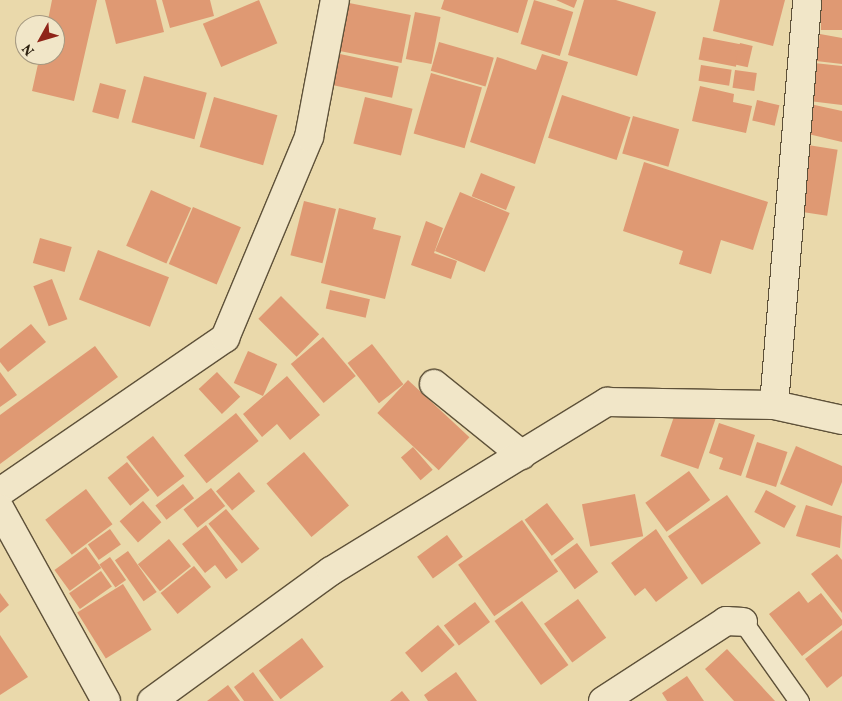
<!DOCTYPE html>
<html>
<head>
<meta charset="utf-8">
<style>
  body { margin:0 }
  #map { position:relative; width:842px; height:701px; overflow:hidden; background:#ead9ab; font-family:Vollkorn,serif }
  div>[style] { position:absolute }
  .building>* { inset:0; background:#df9973; transform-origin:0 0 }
  .roads { filter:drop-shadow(1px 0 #5e5139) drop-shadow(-1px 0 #5e5139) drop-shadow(0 1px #5e5139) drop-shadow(0 -1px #5e5139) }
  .lane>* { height:19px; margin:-9.5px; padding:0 9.5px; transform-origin:9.5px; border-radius:9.5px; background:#f1e6c8 }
  .street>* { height:28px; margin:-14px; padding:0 14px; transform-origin:14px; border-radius:14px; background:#f1e6c8 }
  span { translate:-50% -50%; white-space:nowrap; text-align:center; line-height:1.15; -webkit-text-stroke:4px #f1e6c8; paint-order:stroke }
  .north { position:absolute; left:15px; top:15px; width:50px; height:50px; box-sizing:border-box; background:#f1e6c8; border:1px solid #a49880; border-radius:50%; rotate:231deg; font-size:14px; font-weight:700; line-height:20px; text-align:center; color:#302413 }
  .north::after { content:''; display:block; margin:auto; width:18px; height:22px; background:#8f2418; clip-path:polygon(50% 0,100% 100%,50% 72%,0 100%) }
</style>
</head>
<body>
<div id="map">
  <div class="building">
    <div style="clip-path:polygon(52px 0,97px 0,74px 101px,32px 91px,40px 55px,55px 55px,55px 25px,47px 25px)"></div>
    <div style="clip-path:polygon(105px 0,156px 0,164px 32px,116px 44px)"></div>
    <div style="clip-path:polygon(162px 0,210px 0,214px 16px,170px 28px)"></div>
    <div style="left:259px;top:0;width:47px;height:61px;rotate:67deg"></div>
    <div style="clip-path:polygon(444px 0,528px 0,518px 33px,441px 9px)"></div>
    <div style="left:534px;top:0;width:41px;height:46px;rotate:17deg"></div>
    <div style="clip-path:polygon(556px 0,577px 0,574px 8px)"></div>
    <div style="clip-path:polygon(584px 0,616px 0,656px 12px,637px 76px,568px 55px)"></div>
    <div style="clip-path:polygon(720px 0,785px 0,773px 46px,713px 31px)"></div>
    <div style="left:821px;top:0;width:21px;height:30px"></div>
    <div style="left:349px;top:3px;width:63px;height:49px;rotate:11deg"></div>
    <div style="left:415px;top:12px;width:26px;height:48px;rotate:11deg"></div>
    <div style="clip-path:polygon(820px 34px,842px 38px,842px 64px,816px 61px)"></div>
    <div style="left:703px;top:37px;width:38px;height:23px;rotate:11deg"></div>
    <div style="left:439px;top:42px;width:57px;height:30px;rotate:16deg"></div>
    <div style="left:740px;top:43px;width:13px;height:22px;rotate:13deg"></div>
    <div style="left:340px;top:54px;width:60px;height:32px;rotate:12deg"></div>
    <div style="clip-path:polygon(542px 54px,568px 62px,535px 164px,470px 142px,497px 57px,536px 70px)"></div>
    <div style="clip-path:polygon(814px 63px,842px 66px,842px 105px,809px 101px)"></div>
    <div style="left:701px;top:65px;width:31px;height:16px;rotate:9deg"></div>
    <div style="left:735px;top:70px;width:22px;height:18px;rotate:8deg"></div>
    <div style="left:431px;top:73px;width:53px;height:63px;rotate:16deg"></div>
    <div style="left:144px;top:76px;width:65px;height:48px;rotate:15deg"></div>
    <div style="left:100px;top:83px;width:27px;height:30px;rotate:15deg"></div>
    <div style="clip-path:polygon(700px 86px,734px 94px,733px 102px,752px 106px,746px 133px,692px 121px)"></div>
    <div style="left:562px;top:95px;width:72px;height:45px;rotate:18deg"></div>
    <div style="left:214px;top:97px;width:66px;height:52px;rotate:16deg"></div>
    <div style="left:365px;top:97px;width:49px;height:48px;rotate:14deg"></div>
    <div style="left:757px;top:100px;width:23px;height:21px;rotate:13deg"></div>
    <div style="clip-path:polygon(810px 104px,842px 111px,842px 142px,804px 133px)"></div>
    <div style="left:633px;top:116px;width:48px;height:39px;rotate:16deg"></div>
    <div style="left:808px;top:145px;width:30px;height:67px;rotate:9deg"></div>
    <div style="clip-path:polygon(644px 162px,768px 202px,753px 250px,721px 240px,711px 274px,679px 264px,683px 251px,623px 231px)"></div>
    <div style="left:481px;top:173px;width:37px;height:25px;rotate:22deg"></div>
    <div style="left:151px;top:190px;width:44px;height:61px;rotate:24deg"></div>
    <div style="left:460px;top:192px;width:54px;height:64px;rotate:23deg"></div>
    <div style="left:304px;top:201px;width:33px;height:56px;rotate:14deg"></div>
    <div style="left:193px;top:207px;width:52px;height:62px;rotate:23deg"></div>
    <div style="clip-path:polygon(339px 208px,376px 218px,373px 229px,401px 236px,385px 299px,321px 283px)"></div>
    <div style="clip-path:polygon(426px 221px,443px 228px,434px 253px,457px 261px,451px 279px,411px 265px)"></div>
    <div style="left:40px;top:238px;width:33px;height:26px;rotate:16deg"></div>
    <div style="left:98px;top:250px;width:76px;height:53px;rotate:21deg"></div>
    <div style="left:52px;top:279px;width:43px;height:20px;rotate:69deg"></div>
    <div style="left:330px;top:290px;width:41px;height:19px;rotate:13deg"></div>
    <div style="left:281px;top:296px;width:54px;height:32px;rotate:45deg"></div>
    <div style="clip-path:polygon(31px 324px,46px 342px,8px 372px,0 362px,0 349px)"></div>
    <div style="left:323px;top:337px;width:51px;height:42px;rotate:50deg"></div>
    <div style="left:372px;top:344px;width:51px;height:31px;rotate:52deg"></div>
    <div style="clip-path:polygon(95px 346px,118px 377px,0 464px,0 415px)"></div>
    <div style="left:248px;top:351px;width:32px;height:35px;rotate:24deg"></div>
    <div style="clip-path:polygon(0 372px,17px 395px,0 407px)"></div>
    <div style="left:217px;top:372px;width:34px;height:25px;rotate:47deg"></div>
    <div style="clip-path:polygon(287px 376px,320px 415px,290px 440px,277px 424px,262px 437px,243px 414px)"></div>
    <div style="left:408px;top:380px;width:84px;height:45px;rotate:43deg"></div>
    <div style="left:678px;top:405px;width:40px;height:54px;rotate:19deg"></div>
    <div style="left:236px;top:413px;width:36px;height:67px;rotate:51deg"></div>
    <div style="clip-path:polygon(719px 423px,755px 435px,741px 476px,719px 469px,723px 458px,709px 453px)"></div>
    <div style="left:153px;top:436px;width:51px;height:34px;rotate:52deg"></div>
    <div style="left:757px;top:442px;width:32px;height:37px;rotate:18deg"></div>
    <div style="clip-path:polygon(796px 446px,842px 466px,842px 482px,832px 506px,780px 484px)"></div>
    <div style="left:413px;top:447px;width:30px;height:16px;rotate:49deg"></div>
    <div style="left:304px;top:452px;width:70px;height:49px;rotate:50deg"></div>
    <div style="left:127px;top:462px;width:36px;height:25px;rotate:51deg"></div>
    <div style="left:689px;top:471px;width:36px;height:54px;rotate:54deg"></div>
    <div style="left:239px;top:472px;width:25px;height:30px;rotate:50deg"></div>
    <div style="left:183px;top:484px;width:18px;height:35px;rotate:52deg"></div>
    <div style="left:211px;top:488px;width:23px;height:35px;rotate:52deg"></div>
    <div style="left:86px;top:489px;width:44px;height:51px;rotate:53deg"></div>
    <div style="left:766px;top:490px;width:34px;height:25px;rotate:28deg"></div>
    <div style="left:635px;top:494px;width:43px;height:54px;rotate:79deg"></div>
    <div style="left:727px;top:495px;width:59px;height:72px;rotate:55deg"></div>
    <div style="left:143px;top:501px;width:28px;height:31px;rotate:49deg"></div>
    <div style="left:547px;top:503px;width:45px;height:28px;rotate:53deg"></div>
    <div style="clip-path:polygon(806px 505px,842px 516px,840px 548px,796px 536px)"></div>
    <div style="left:226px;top:509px;width:52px;height:23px;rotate:50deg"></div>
    <div style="left:522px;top:520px;width:63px;height:78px;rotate:55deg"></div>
    <div style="clip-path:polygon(206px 525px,238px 570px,226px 579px,215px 565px,205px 573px,182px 544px)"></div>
    <div style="left:110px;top:529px;width:19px;height:27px;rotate:55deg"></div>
    <div style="clip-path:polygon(656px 529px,688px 578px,656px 602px,645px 588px,635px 596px,611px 563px)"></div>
    <div style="left:447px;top:535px;width:27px;height:37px;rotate:54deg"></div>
    <div style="left:169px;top:539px;width:35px;height:40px;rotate:51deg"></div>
    <div style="left:577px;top:543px;width:36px;height:29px;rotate:54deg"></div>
    <div style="left:86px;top:547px;width:26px;height:39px;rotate:54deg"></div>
    <div style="left:128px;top:551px;width:50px;height:16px;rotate:55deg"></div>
    <div style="clip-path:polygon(837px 554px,842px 560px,842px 613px,811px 574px)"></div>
    <div style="left:110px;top:557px;width:28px;height:13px;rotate:55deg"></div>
    <div style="left:194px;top:566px;width:27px;height:43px;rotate:51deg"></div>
    <div style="left:101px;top:571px;width:19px;height:39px;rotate:55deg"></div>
    <div style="left:123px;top:584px;width:54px;height:54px;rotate:58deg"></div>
    <div style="clip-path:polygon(799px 591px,808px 603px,821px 593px,842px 620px,842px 625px,802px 656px,769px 614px)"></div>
    <div style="clip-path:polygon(0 593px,9px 605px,0 613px)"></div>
    <div style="left:578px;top:599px;width:48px;height:42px;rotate:54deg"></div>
    <div style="left:522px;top:601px;width:79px;height:34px;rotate:54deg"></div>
    <div style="left:475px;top:602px;width:25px;height:39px;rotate:53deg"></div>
    <div style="left:438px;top:625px;width:26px;height:43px;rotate:50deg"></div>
    <div style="clip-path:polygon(842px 630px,842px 676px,827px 688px,805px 659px)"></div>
    <div style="clip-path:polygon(0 635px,28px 677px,0 695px)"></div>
    <div style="left:302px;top:638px;width:36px;height:54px;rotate:53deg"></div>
    <div style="clip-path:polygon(727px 649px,775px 701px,734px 701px,705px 669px)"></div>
    <div style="clip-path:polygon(253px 672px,274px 701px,244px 701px,234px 687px)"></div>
    <div style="clip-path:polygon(456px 672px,477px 701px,428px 701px,424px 695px)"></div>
    <div style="clip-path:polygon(687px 676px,704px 701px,667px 701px,662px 693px)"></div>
    <div style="clip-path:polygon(228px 685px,240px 701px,207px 701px)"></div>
    <div style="clip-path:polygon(402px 691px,410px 701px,390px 701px)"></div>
  </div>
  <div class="roads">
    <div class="lane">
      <div style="left:743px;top:622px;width:97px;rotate:54.7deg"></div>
    </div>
    <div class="street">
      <div style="left:434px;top:384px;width:113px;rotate:38.9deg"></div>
      <div style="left:774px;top:405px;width:406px;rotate:-85.3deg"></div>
      <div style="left:0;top:492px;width:273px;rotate:-34.4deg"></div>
      <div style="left:225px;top:338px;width:218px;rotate:-67.3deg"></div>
      <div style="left:309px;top:137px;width:139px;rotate:-79.3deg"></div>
      <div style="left:0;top:509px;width:219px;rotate:61.1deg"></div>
      <div style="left:152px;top:701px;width:221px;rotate:-36deg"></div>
      <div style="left:331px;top:571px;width:324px;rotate:-31.5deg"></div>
      <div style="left:607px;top:402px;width:167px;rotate:1deg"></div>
      <div style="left:774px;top:405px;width:70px;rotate:12.4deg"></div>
      <div style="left:603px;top:701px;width:147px;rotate:-33deg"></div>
      <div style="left:726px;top:621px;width:17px;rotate:3deg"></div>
    </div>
  </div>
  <div class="north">N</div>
</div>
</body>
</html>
